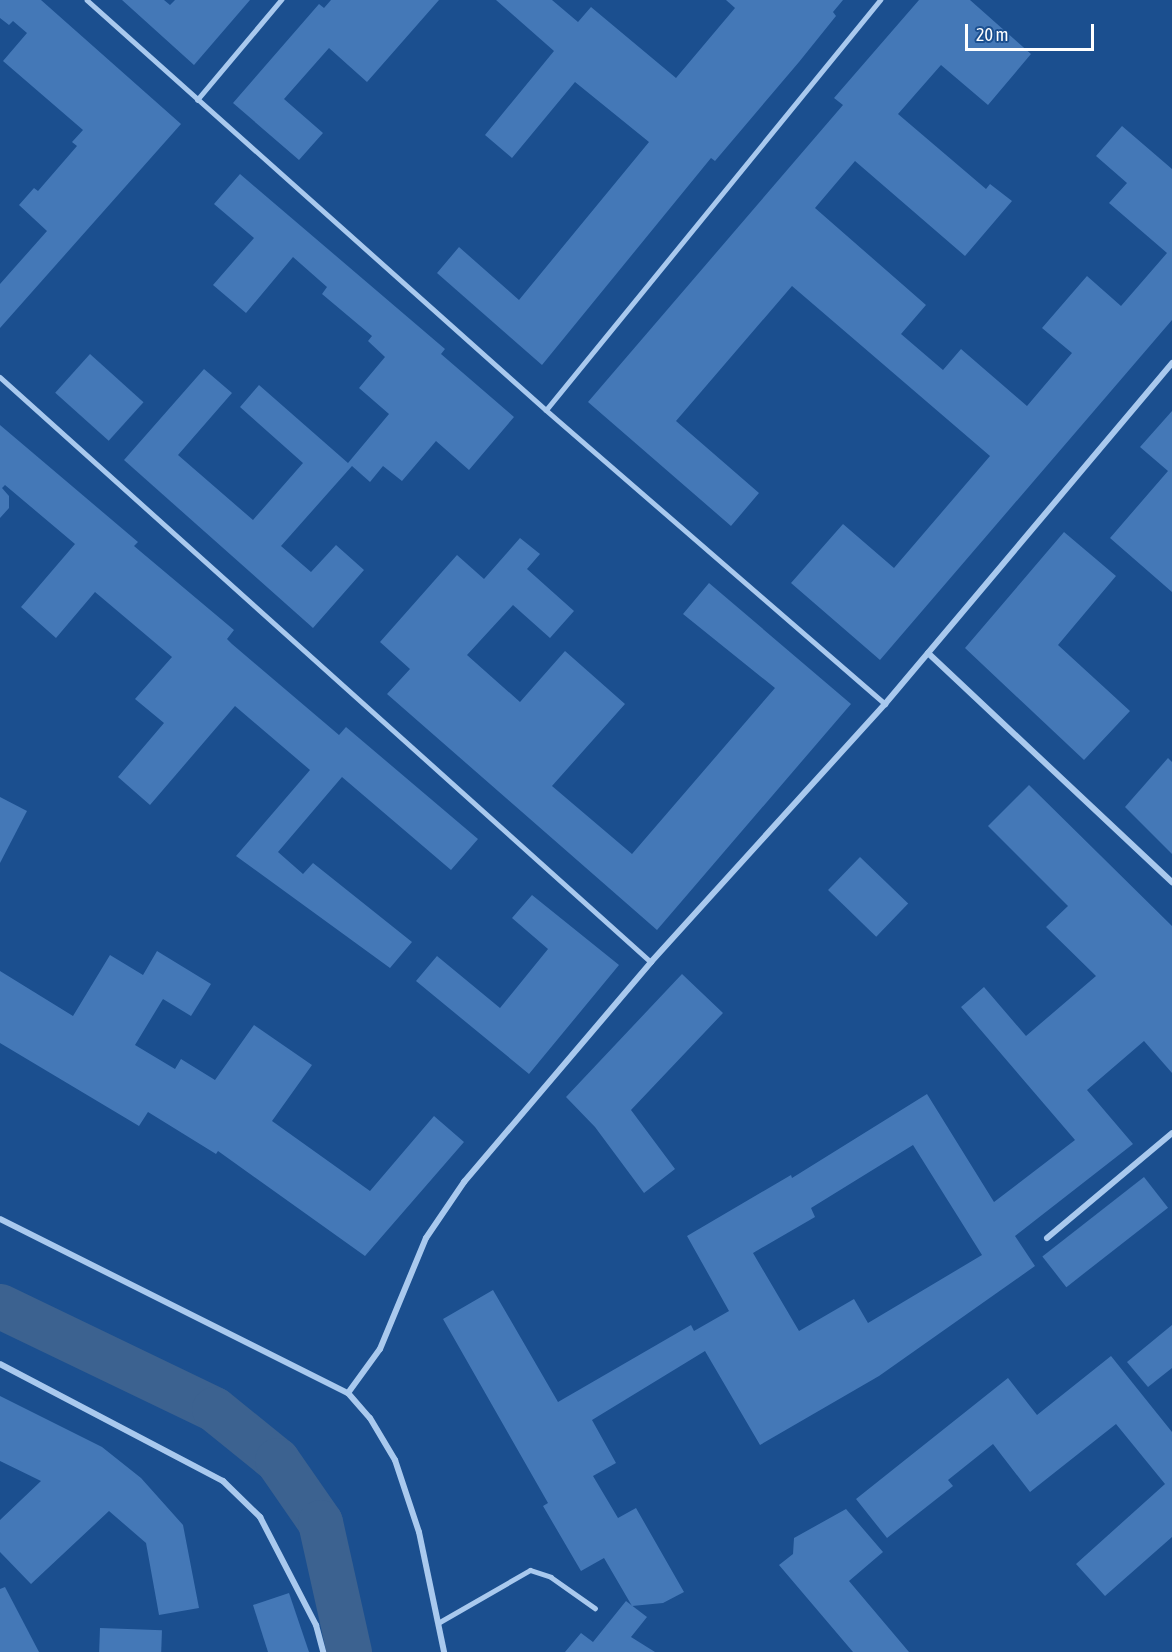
<!DOCTYPE html>
<html>
<head>
<meta charset="utf-8">
<style>
  body { margin:0 }
  #map { position:relative; width:1172px; height:1652px; overflow:hidden; background:#1b4f8f; font-family:"Asap Condensed",sans-serif }
  div>[style] { position:absolute }
  .canal>* { height:45px; margin:-22.5px; padding:0 22.5px; transform-origin:22.5px; border-radius:22.5px; background:#3c6290 }
  .building>* { inset:0; background:#4478b7; transform-origin:0 0 }
  .lane>* { height:4.5px; margin:-2.25px; padding:0 2.25px; transform-origin:2.25px; border-radius:2.25px; background:#a9c9ee }
  .street>* { height:6px; margin:-3px; padding:0 3px; transform-origin:3px; border-radius:3px; background:#a9c9ee }
  span { translate:-50% -50%; white-space:nowrap; text-align:center; line-height:1.15; -webkit-text-stroke:4.5px #1b4f8f; paint-order:stroke }
  .scale { position:absolute; left:965px; top:24px; width:129px; height:27px; box-sizing:border-box; border:3px solid #fff; border-top:0; padding-left:8px; font-size:18px; line-height:21px; white-space:nowrap; color:#fff; -webkit-text-stroke:4px #1b4f8f; paint-order:stroke }
</style>
</head>
<body>
<div id="map">
  <div class="canal">
    <div style="left:0;top:1306px;width:237px;rotate:25.7deg"></div>
    <div style="left:214px;top:1409px;width:81px;rotate:39deg"></div>
    <div style="left:277px;top:1460px;width:75px;rotate:55.3deg"></div>
    <div style="left:320px;top:1522px;width:133px;rotate:77.4deg"></div>
  </div>
  <div class="building">
    <div style="clip-path:polygon(0 0,41px 0,181px 124px,0 328px,0 284px,47px 231px,19px 205px,34px 188px,38px 191px,77px 146px,72px 142px,83px 130px,3px 61px,27px 33px,13px 21px,9px 25px,0 18px)"></div>
    <div style="clip-path:polygon(122px 0,164px 0,170px 5px,175px 0,250px 0,194px 65px)"></div>
    <div style="clip-path:polygon(331px 0,439px 0,367px 82px,329px 48px,284px 99px,323px 133px,299px 160px,233px 103px,319px 4px,324px 8px)"></div>
    <div style="clip-path:polygon(496px 0,552px 0,578px 22px,591px 7px,676px 78px,735px 8px,726px 0,843px 0,833px 12px,836px 16px,799px 62px,715px 161px,711px 158px,542px 365px,437px 273px,459px 247px,519px 300px,649px 142px,575px 82px,512px 158px,485px 135px,554px 51px)"></div>
    <div style="clip-path:polygon(919px 0,970px 0,1031px 54px,988px 105px,941px 65px,898px 114px,986px 189px,990px 184px,1012px 201px,965px 256px,855px 161px,815px 208px,926px 305px,901px 334px,943px 370px,961px 349px,1027px 406px,1072px 353px,1042px 328px,1087px 276px,1121px 306px,1167px 253px,1109px 203px,1127px 183px,1096px 156px,1122px 126px,1172px 169px,1172px 320px,880px 660px,791px 583px,843px 524px,894px 568px,990px 456px,792px 286px,676px 421px,759px 493px,731px 526px,588px 402px,843px 105px,834px 98px)"></div>
    <div style="clip-path:polygon(240px 174px,445px 349px,441px 354px,514px 417px,469px 470px,436px 441px,402px 481px,383px 466px,370px 482px,352px 466px,281px 546px,311px 572px,336px 545px,364px 570px,313px 628px,124px 460px,204px 369px,232px 393px,178px 455px,253px 520px,303px 463px,240px 407px,259px 385px,348px 463px,389px 414px,359px 388px,385px 357px,368px 341px,372px 336px,322px 294px,327px 287px,293px 257px,246px 313px,213px 285px,254px 238px,214px 204px)"></div>
    <div style="left:90px;top:354px;width:72px;height:52px;rotate:42deg"></div>
    <div style="clip-path:polygon(1172px 411px,1172px 592px,1110px 538px,1168px 471px,1140px 447px)"></div>
    <div style="clip-path:polygon(0 425px,138px 542px,134px 546px,234px 630px,227px 639px,232px 644px,339px 735px,346px 727px,478px 839px,451px 870px,342px 777px,278px 852px,303px 874px,313px 863px,412px 942px,390px 968px,236px 856px,310px 770px,235px 706px,150px 805px,118px 777px,164px 723px,135px 699px,172px 657px,95px 592px,56px 638px,21px 607px,75px 544px,5px 485px,2px 488px,9px 496px,9px 508px,0 518px)"></div>
    <div style="clip-path:polygon(1064px 532px,1116px 576px,1058px 645px,1130px 711px,1084px 760px,965px 648px)"></div>
    <div style="clip-path:polygon(520px 538px,540px 554px,527px 569px,574px 611px,550px 638px,513px 605px,467px 655px,520px 702px,565px 651px,625px 704px,552px 786px,632px 854px,775px 688px,683px 614px,709px 583px,851px 704px,657px 930px,387px 694px,410px 669px,380px 642px,457px 555px,484px 579px)"></div>
    <div style="clip-path:polygon(1168px 758px,1172px 762px,1172px 854px,1125px 807px)"></div>
    <div style="clip-path:polygon(evenodd,1029px 785px,1172px 926px,1172px 1073px,1144px 1041px,1087px 1090px,1133px 1144px,1015px 1236px,1035px 1266px,879px 1376px,760px 1445px,705px 1351px,592px 1420px,616px 1463px,593px 1476px,618px 1518px,636px 1508px,684px 1592px,663px 1603px,632px 1606px,604px 1558px,581px 1571px,543px 1506px,548px 1503px,443px 1319px,493px 1290px,558px 1402px,691px 1325px,694px 1331px,729px 1311px,687px 1236px,791px 1175px,792px 1178px,927px 1094px,994px 1202px,1075px 1140px,961px 1007px,984px 987px,1026px 1036px,1096px 976px,1046px 927px,1068px 906px,988px 826px,1029px 785px,913px 1145px,982px 1255px,868px 1323px,854px 1299px,799px 1331px,753px 1253px,815px 1217px,811px 1208px,913px 1145px)"></div>
    <div style="clip-path:polygon(0 797px,27px 811px,0 863px)"></div>
    <div style="left:860px;top:857px;width:67px;height:46px;rotate:44deg"></div>
    <div style="clip-path:polygon(532px 895px,619px 965px,529px 1074px,416px 981px,437px 956px,500px 1008px,548px 949px,512px 918px)"></div>
    <div style="clip-path:polygon(157px 951px,211px 984px,191px 1016px,163px 999px,135px 1045px,175px 1069px,181px 1059px,215px 1080px,254px 1025px,312px 1065px,272px 1121px,370px 1191px,434px 1116px,464px 1142px,365px 1256px,218px 1151px,216px 1154px,148px 1112px,139px 1126px,0 1043px,0 971px,73px 1016px,110px 955px,143px 975px)"></div>
    <div style="clip-path:polygon(682px 974px,723px 1013px,631px 1110px,675px 1169px,644px 1193px,595px 1127px,566px 1097px)"></div>
    <div style="left:1144px;top:1177px;width:39px;height:129px;rotate:52deg"></div>
    <div style="clip-path:polygon(1172px 1325px,1172px 1368px,1148px 1387px,1127px 1362px)"></div>
    <div style="clip-path:polygon(1111px 1356px,1172px 1432px,1172px 1537px,1105px 1596px,1076px 1564px,1165px 1484px,1116px 1424px,1030px 1492px,993px 1444px,948px 1480px,953px 1486px,887px 1538px,856px 1499px,1008px 1378px,1037px 1415px)"></div>
    <div style="clip-path:polygon(0 1396px,102px 1447px,141px 1478px,183px 1525px,199px 1608px,159px 1615px,146px 1543px,109px 1511px,31px 1584px,0 1552px,0 1520px,41px 1481px,0 1461px)"></div>
    <div style="clip-path:polygon(846px 1509px,883px 1552px,849px 1581px,909px 1652px,853px 1652px,779px 1565px,793px 1554px,794px 1538px)"></div>
    <div style="clip-path:polygon(5px 1587px,39px 1652px,0 1652px,0 1589px)"></div>
    <div style="clip-path:polygon(289px 1593px,309px 1652px,268px 1652px,253px 1605px)"></div>
    <div style="clip-path:polygon(626px 1601px,647px 1617px,631px 1637px,655px 1652px,565px 1652px,581px 1633px,593px 1642px)"></div>
    <div style="left:100px;top:1628px;width:62px;height:24px;rotate:2deg"></div>
  </div>
  <div class="lane">
    <div style="left:87px;top:0;width:615px;rotate:41.77deg"></div>
    <div style="left:546px;top:410px;width:449px;rotate:40.9deg"></div>
    <div style="left:197px;top:100px;width:131px;rotate:-50deg"></div>
    <div style="left:0;top:377px;width:875px;rotate:41.94deg"></div>
    <div style="left:546px;top:410px;width:529px;rotate:-50.83deg"></div>
    <div style="left:438px;top:1623px;width:106px;rotate:-29.9deg"></div>
    <div style="left:530px;top:1570px;width:22px;rotate:18deg"></div>
    <div style="left:551px;top:1577px;width:54px;rotate:35.2deg"></div>
  </div>
  <div class="street">
    <div style="left:928px;top:653px;width:335px;rotate:43.2deg"></div>
    <div style="left:0;top:1219px;width:389px;rotate:26.6deg"></div>
    <div style="left:348px;top:1393px;width:54px;rotate:-54deg"></div>
    <div style="left:380px;top:1349px;width:120px;rotate:-67.5deg"></div>
    <div style="left:426px;top:1238px;width:68px;rotate:-55.8deg"></div>
    <div style="left:464px;top:1182px;width:289px;rotate:-49.6deg"></div>
    <div style="left:651px;top:962px;width:348px;rotate:-47.8deg"></div>
    <div style="left:885px;top:704px;width:446px;rotate:-49.9deg"></div>
    <div style="left:1047px;top:1238px;width:163px;rotate:-40deg"></div>
    <div style="left:0;top:1364px;width:252px;rotate:27.7deg"></div>
    <div style="left:223px;top:1481px;width:52px;rotate:44.2deg"></div>
    <div style="left:260px;top:1517px;width:122px;rotate:62.6deg"></div>
    <div style="left:316px;top:1625px;width:28px;rotate:75deg"></div>
    <div style="left:348px;top:1393px;width:33px;rotate:49deg"></div>
    <div style="left:370px;top:1418px;width:49px;rotate:59.2deg"></div>
    <div style="left:395px;top:1460px;width:76px;rotate:71.6deg"></div>
    <div style="left:419px;top:1532px;width:123px;rotate:78.2deg"></div>
  </div>
  <div class="scale">20 m</div>
</div>
</body>
</html>
